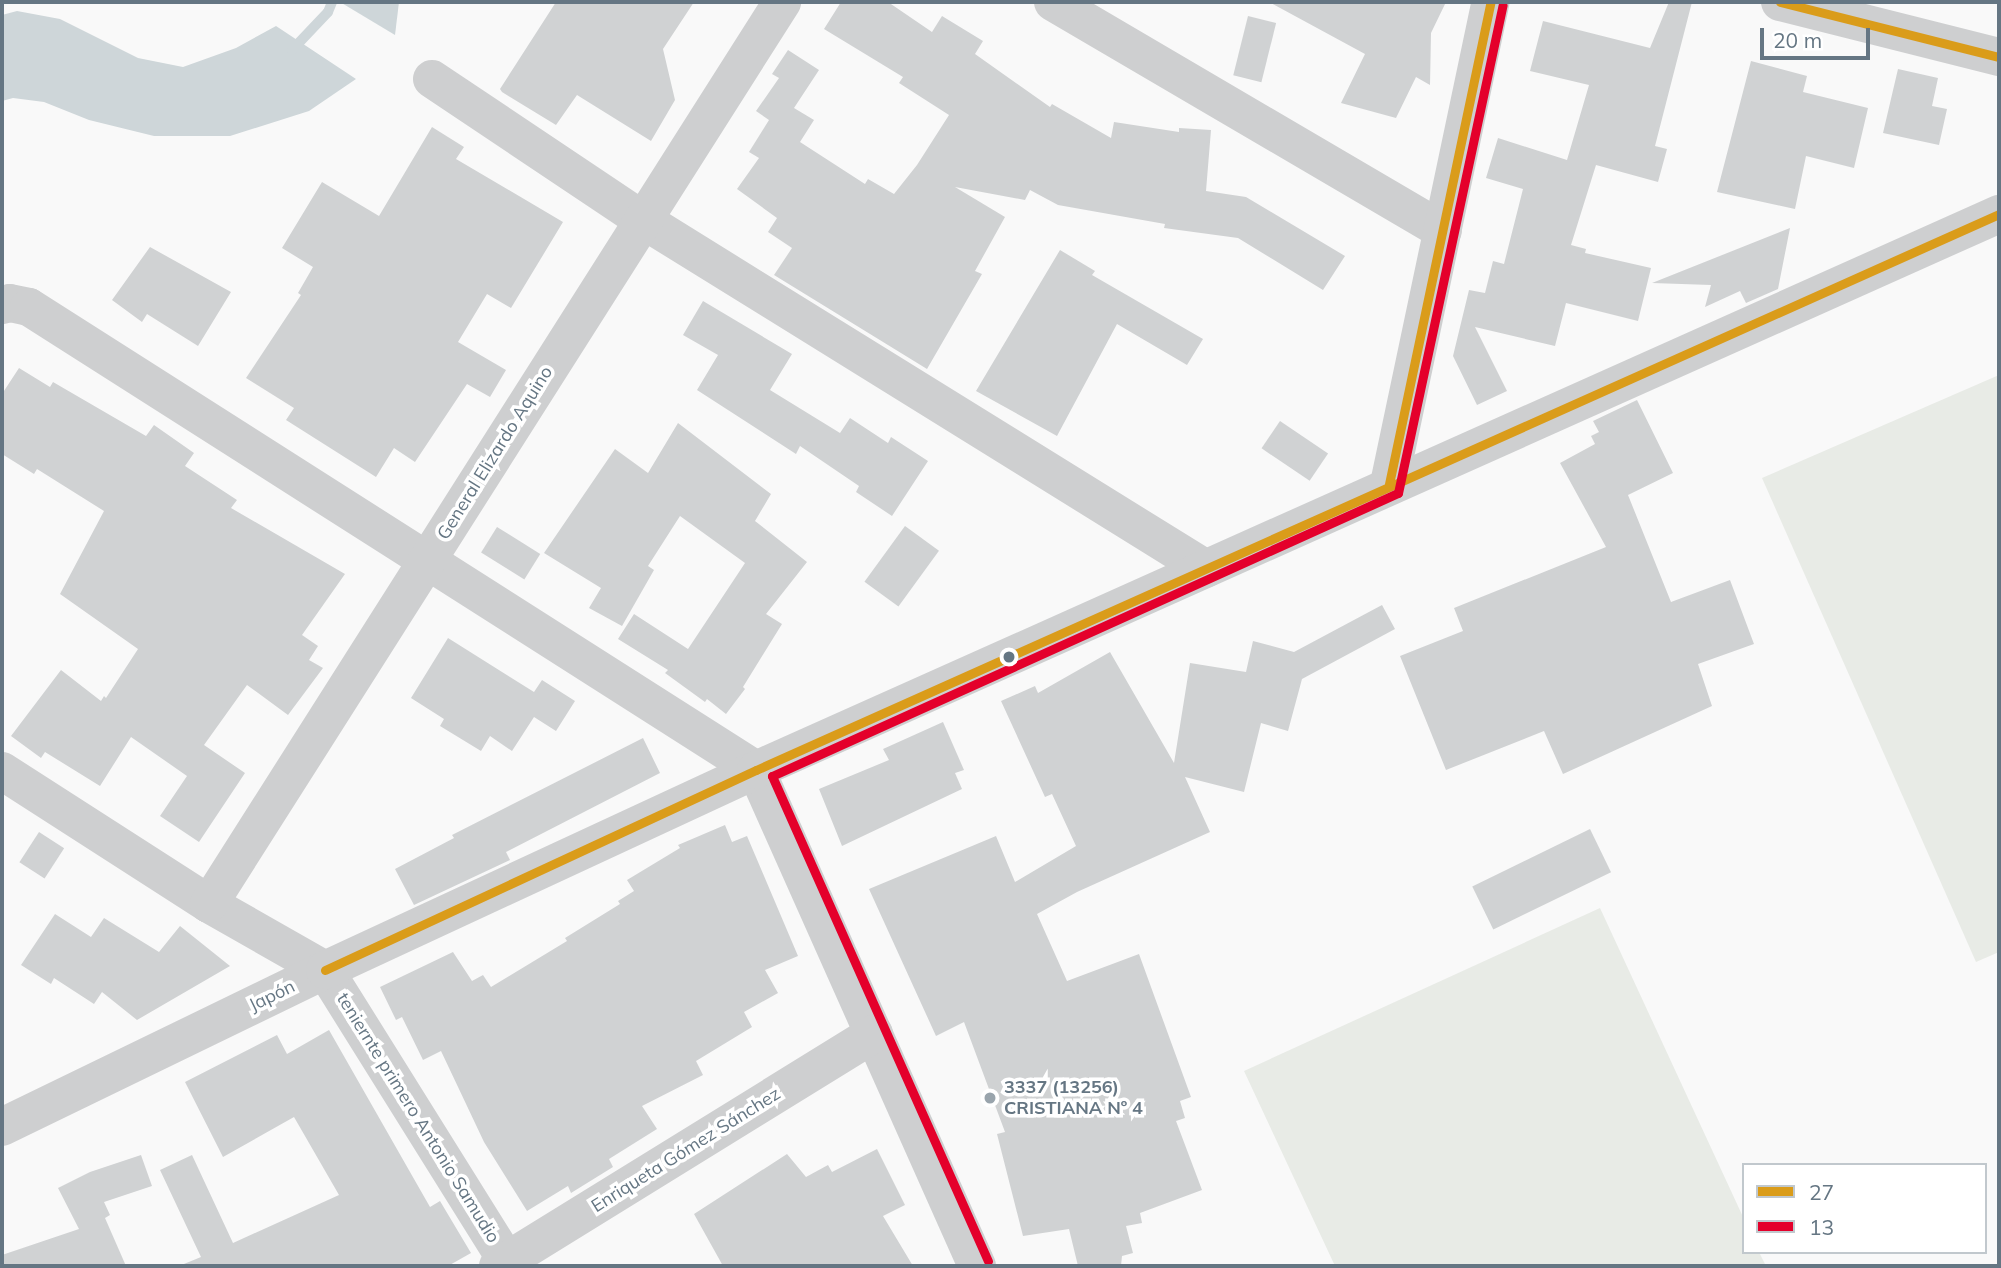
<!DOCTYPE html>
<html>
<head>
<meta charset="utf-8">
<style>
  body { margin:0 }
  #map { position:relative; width:2001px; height:1268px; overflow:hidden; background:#f9f9f9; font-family:Mulish,sans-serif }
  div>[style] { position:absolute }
  .green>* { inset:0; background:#e8ebe6 }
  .water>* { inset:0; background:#ced6d9 }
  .stream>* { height:10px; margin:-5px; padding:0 5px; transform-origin:5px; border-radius:5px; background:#ced6d9 }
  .building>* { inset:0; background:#d0d2d3; transform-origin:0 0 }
  .minor>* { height:38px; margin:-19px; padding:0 19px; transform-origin:19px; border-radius:19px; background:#cecfd0 }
  .bus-1>* { height:9px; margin:-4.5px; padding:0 4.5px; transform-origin:4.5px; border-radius:4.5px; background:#da9c1a }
  .bus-2>* { height:9px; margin:-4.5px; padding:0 4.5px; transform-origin:4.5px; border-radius:4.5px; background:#e4002b }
  .dots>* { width:19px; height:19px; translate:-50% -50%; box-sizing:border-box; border:4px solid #fff; border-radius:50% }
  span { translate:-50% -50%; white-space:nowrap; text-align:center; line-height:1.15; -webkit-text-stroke:7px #fff; paint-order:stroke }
  .street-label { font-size:18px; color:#657683 }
  .poi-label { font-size:18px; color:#657683; font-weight:700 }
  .left { translate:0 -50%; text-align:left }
  .frame { position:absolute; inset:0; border:4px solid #657683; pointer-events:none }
  .legend { position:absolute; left:1742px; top:1163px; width:245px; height:91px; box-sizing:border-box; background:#fff; border:2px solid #c1c8cd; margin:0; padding:9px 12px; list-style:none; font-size:21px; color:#657683 }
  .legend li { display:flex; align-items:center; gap:14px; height:35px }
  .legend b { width:35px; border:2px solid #c1c8cd }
  .scale { position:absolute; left:1760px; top:28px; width:110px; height:32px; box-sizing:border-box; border:4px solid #657683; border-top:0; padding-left:9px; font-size:21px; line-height:24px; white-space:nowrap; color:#657683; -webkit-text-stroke:5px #fff; paint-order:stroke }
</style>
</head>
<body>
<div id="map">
  <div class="green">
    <div style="clip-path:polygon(1999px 375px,1999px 952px,1976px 962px,1762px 478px)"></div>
    <div style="clip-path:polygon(1600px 908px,1744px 1219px,1744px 1252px,1759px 1252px,1766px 1266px,1335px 1266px,1244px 1071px)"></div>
  </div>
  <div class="water">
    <div style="clip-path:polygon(340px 2px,399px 2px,395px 35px)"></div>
    <div style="clip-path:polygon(17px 11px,60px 19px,138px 58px,183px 67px,236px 48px,276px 26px,356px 79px,309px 111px,230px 136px,154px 136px,89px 120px,44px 102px,13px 98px,2px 101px,2px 15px)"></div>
  </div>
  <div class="stream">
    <div style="left:292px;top:50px;width:52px;rotate:-46.5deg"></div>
    <div style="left:328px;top:12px;width:11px;rotate:-68deg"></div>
  </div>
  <div class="building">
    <div style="clip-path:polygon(556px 2px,694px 2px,663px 49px,675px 100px,651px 141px,577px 95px,556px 125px,502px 92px,500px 89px)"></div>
    <div style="clip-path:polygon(841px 2px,888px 2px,932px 32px,942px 16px,983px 41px,975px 54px,1050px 107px,1052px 104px,1111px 138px,1114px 122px,1179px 132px,1179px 128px,1211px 130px,1206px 191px,1246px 197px,1345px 256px,1323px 290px,1238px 238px,1164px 228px,1165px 224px,1058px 205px,1030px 190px,1025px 200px,955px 187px,1005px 217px,975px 271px,982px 274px,927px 369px,774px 275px,792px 248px,768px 232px,777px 218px,737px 189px,759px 158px,749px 152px,769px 120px,756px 111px,779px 78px,772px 74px,788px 50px,819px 70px,794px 108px,814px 120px,800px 142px,865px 184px,868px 179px,894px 194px,917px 165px,949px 115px,899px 83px,903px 77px,824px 29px)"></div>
    <div style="clip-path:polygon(1269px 2px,1446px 2px,1431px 33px,1430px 85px,1416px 77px,1396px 118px,1341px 103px,1365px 54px)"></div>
    <div style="clip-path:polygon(1669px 2px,1692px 2px,1655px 146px,1667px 149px,1658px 182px,1596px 165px,1571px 245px,1586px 249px,1585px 253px,1651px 268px,1638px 321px,1566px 303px,1555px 346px,1475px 327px,1507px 391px,1477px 405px,1453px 356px,1469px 290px,1485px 293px,1493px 261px,1504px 264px,1523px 189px,1486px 178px,1498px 138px,1567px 160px,1589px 85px,1530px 71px,1543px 21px,1650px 48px)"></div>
    <div style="left:1248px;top:16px;width:29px;height:61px;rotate:14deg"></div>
    <div style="clip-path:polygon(1751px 61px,1807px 76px,1803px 92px,1868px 108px,1854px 168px,1806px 156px,1795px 209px,1717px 192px)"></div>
    <div style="clip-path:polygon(1898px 69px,1938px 78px,1932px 106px,1947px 109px,1939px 145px,1883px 133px)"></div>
    <div style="clip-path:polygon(432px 127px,464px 147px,456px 159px,563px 222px,511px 308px,487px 294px,458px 342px,506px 370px,490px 397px,467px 384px,415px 462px,394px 448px,376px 477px,286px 420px,294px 408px,246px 378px,301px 295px,298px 293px,313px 267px,282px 248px,322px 182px,379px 216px)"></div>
    <div style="clip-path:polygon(1790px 228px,1778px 289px,1746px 303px,1740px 291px,1705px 307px,1711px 285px,1652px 283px)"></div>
    <div style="clip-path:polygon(150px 247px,231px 292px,198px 346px,147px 314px,142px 322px,112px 300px)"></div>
    <div style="clip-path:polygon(1060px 250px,1095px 271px,1092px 275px,1203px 339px,1187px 365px,1117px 324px,1057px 436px,976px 391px)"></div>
    <div style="clip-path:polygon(703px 301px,792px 354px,770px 390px,840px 433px,850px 418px,888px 443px,891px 437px,928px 461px,892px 516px,856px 492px,859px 486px,800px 446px,796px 454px,697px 390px,718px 355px,683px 335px)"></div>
    <div style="clip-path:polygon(19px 368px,50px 387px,53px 382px,146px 436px,154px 425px,194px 453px,185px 466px,237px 500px,231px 508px,345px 574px,302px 635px,318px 646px,309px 660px,323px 668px,288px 715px,247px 685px,204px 745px,245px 773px,199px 842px,160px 816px,187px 776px,131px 737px,100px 786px,45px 752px,41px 758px,11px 736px,61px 670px,101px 701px,104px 696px,106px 698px,138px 649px,60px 594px,104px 511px,37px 469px,34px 474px,2px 454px,2px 394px)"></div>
    <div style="clip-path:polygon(1637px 400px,1673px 473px,1628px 495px,1671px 602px,1730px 580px,1754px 644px,1698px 664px,1712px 706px,1563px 774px,1544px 731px,1446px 770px,1400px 656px,1463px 631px,1454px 608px,1606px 547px,1560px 463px,1595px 444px,1591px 436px,1599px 432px,1593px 421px)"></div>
    <div style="left:1280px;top:421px;width:58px;height:33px;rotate:34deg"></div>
    <div style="clip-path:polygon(678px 423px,771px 494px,755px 521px,807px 562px,766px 614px,782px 624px,743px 687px,745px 689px,726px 714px,707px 699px,705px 702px,665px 673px,668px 670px,618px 639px,634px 614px,688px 649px,745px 563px,680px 516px,648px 566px,654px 570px,622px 626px,589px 608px,601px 588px,544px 553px,615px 449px,648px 473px)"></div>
    <div style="left:905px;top:526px;width:42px;height:69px;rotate:36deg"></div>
    <div style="left:497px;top:527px;width:51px;height:30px;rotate:32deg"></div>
    <div style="clip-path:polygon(1382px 605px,1395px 629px,1302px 679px,1288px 731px,1261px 723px,1244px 792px,1185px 777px,1210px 832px,1077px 892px,1037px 914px,1067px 981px,1139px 954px,1191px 1097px,1180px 1101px,1185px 1118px,1176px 1121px,1202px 1190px,1140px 1213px,1142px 1223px,1126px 1226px,1133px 1253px,1122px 1256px,1121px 1266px,1078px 1266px,1069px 1229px,1023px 1236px,997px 1134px,1005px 1132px,964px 1022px,936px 1036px,869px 889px,996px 836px,1015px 882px,1076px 846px,1052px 794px,1045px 797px,1001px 701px,1035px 686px,1038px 693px,1110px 652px,1174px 763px,1190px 663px,1246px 672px,1253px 641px,1294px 652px)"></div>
    <div style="clip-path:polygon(448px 638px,534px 692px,542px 680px,575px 701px,556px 731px,534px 717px,512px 751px,490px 736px,481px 751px,440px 726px,444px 719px,411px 698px)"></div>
    <div style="clip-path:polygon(943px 722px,964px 770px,955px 773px,962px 789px,842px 846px,819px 789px,889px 760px,883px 749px)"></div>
    <div style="clip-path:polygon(643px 738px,660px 773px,506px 852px,510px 860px,414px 905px,395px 869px,454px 838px,452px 835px)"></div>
    <div style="clip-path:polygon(725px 825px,732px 842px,747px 836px,798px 956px,765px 970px,778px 993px,744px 1012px,752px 1027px,696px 1061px,703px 1075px,642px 1106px,657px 1129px,609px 1159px,613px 1167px,571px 1193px,568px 1186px,527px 1211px,484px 1142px,441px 1051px,423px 1060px,402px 1017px,396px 1020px,380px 987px,453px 952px,472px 981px,483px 975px,491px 987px,567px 941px,565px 938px,620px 904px,618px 901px,634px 891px,627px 880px,680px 848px,678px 845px)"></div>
    <div style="left:1590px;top:829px;width:48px;height:131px;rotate:64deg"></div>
    <div style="left:39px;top:832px;width:30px;height:36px;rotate:33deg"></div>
    <div style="clip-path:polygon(55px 914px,91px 937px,104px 918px,159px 952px,180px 926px,230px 966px,137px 1020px,102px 992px,94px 1004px,54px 978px,51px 984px,21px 965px)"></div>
    <div style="clip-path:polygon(329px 1030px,430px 1207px,440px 1201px,471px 1253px,448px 1266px,179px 1266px,201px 1257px,160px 1170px,192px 1155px,233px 1243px,339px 1195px,294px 1117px,223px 1157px,185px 1082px,277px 1035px,287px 1054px)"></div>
    <div style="clip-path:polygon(877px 1149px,905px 1205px,883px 1216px,913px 1266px,723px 1266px,694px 1214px,787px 1154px,806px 1177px,828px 1165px,832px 1172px)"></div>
    <div style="clip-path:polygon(141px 1155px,152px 1186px,104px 1202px,110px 1215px,105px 1218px,126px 1266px,2px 1266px,2px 1255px,79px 1229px,58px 1188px,90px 1172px)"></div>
  </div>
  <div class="minor">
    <div style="left:1053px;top:2px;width:452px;rotate:30.4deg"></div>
    <div style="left:1780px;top:2px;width:226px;rotate:14.1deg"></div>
    <div style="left:432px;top:79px;width:254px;rotate:33.8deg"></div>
    <div style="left:643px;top:220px;width:662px;rotate:31.79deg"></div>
    <div style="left:2px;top:305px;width:8px;rotate:-14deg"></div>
    <div style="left:10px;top:303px;width:19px;rotate:12deg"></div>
    <div style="left:29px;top:307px;width:862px;rotate:32.49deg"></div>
    <div style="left:1389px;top:484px;width:493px;rotate:-78.1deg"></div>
    <div style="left:756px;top:770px;width:543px;rotate:65.98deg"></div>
    <div style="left:2px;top:771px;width:246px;rotate:32.7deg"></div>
    <div style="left:209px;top:904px;width:133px;rotate:29.6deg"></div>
    <div style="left:325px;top:970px;width:349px;rotate:58deg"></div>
    <div style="left:209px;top:904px;width:1069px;rotate:-57.57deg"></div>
    <div style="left:2px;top:1127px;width:359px;rotate:-25.9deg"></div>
    <div style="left:325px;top:970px;width:475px;rotate:-24.9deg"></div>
    <div style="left:756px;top:770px;width:1362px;rotate:-24.1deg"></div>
    <div style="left:498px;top:1266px;width:442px;rotate:-31.7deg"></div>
  </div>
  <div class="bus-1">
    <div style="left:1780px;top:2px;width:226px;rotate:14.1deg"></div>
    <div style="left:1389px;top:484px;width:493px;rotate:-78.1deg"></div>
    <div style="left:325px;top:970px;width:475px;rotate:-24.9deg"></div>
    <div style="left:756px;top:770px;width:1362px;rotate:-24.1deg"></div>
  </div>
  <div class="bus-2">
    <div style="left:988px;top:1261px;width:531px;rotate:-114.01deg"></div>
    <div style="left:772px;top:776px;width:687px;rotate:-24.33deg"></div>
    <div style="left:1398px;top:493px;width:499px;rotate:-77.9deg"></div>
  </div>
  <div class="dots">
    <div style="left:1009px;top:657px;background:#657683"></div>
    <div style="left:990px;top:1098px;background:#99a4ac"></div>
  </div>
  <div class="street-label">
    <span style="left:495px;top:453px;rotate:-58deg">General Elizardo Aquino</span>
    <span style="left:272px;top:996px;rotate:-26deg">Japón</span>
    <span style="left:418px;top:1118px;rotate:58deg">teniernte primero Antonio Samudio</span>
    <span style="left:686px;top:1150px;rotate:-32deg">Enriqueta Gómez Sánchez</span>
  </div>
  <div class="poi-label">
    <span class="left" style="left:1004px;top:1098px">3337 (13256)<br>CRISTIANA Nº 4</span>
  </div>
  <div class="frame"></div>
  <ul class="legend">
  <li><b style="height:9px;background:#da9c1a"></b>27</li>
  <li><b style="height:9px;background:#e4002b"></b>13</li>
  </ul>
  <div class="scale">20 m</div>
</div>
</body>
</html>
